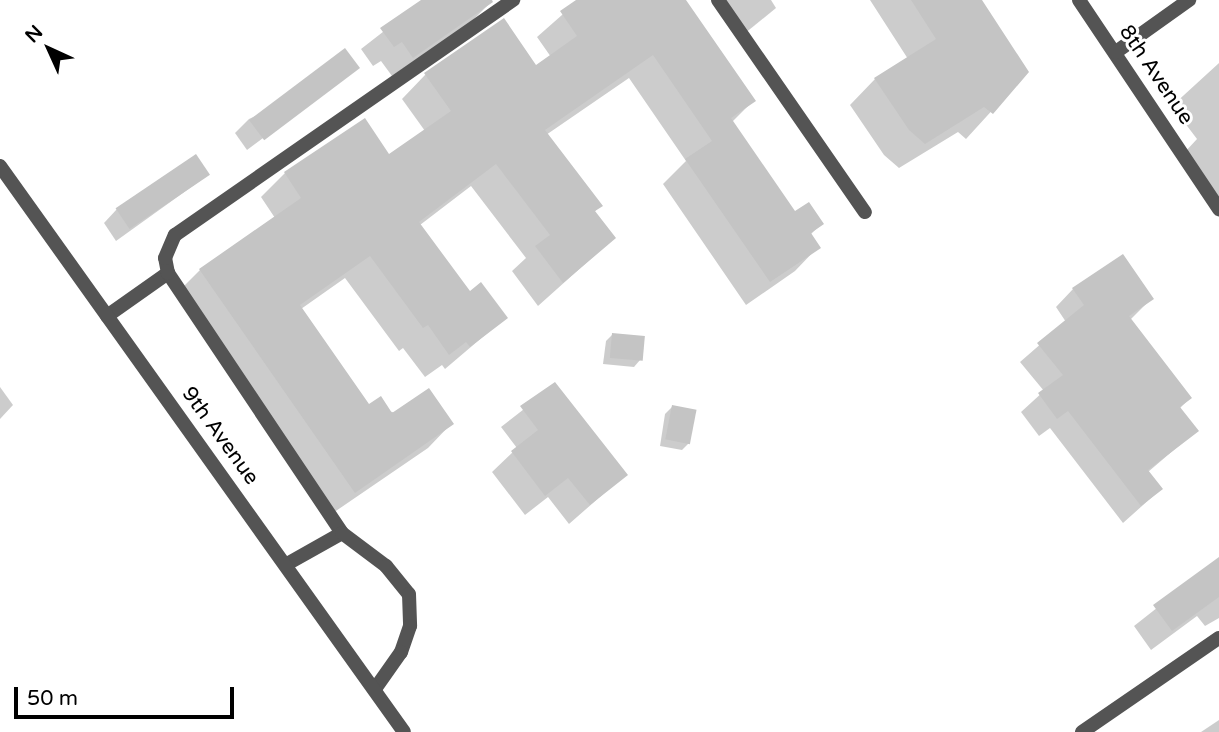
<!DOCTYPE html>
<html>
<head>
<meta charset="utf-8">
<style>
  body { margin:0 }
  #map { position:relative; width:1219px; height:732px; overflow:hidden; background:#fff; font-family:"Varela Round",sans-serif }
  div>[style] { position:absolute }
  .shadow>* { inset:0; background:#0003 }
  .building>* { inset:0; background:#c4c4c4; transform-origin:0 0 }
  .service>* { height:14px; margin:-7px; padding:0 7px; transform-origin:7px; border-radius:7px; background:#545454 }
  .minor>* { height:14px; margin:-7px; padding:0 7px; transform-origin:7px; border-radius:7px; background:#545454 }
  .tertiary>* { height:14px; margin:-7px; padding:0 7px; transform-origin:7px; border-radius:7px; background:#545454 }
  span { translate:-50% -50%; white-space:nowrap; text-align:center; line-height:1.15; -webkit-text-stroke:6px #fff; paint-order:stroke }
  .street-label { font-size:21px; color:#000 }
  .north { position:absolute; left:14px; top:14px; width:70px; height:70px; -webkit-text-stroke:5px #fff; paint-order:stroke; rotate:315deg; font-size:19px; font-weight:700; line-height:28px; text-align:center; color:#000 }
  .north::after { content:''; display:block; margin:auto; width:24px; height:32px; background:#000; clip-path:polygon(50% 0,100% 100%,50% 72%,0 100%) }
  .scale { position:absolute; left:14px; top:687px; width:220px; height:32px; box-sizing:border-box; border:4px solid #000; border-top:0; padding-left:9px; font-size:21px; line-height:24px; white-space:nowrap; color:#000; -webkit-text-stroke:5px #fff; paint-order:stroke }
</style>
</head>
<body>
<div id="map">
  <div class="shadow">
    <div style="clip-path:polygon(424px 0,491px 2px,471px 22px,392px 76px,381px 61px,373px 66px,361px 49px)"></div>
    <div style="clip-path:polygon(579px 0,684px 0,753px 101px,732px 122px,795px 213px,822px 223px,810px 235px,818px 247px,795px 271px,746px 305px,663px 184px,686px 161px,629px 78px,546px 135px,600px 206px,594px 212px,614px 238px,538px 306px,512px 271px,526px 258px,471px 186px,420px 225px,469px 293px,505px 318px,445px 369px,442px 365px,425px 377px,403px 348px,399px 351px,345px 278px,301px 309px,368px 407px,451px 424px,428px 448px,330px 515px,176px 294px,200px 270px,275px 218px,261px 197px,285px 173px,388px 157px,425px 131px,402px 99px,425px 75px,535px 67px,551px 57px,537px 37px)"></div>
    <div style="clip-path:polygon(721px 0,771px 0,776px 8px,744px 34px)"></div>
    <div style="clip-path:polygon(870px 0,981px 0,1027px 72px,966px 139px,958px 132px,899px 168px,884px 155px,850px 105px,875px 79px,908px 59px)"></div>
    <div style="clip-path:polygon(1219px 63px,1219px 200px,1184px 153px,1197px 139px,1172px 106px)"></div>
    <div style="clip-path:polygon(357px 68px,247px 150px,235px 133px,249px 119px)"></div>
    <div style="clip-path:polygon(208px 175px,116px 241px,104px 223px,117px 209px)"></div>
    <div style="clip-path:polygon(1073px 289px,1151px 299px,1130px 320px,1190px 398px,1179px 409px,1196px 431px,1148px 472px,1161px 489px,1123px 523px,1050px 428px,1039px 436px,1021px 412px,1044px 391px,1020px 362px,1066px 322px,1056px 307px)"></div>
    <div style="clip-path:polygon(612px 335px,640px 360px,634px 367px,603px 364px,606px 341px)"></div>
    <div style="clip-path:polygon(555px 385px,625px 475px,569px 524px,548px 497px,525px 515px,492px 472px,517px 448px,501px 427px)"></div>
    <div style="clip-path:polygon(0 387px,13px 405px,0 419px)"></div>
    <div style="clip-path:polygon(672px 407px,689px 443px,682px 450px,660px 446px,665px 414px)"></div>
    <div style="clip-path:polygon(1219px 559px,1219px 618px,1205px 626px,1197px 616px,1151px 650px,1134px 626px)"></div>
    <div style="clip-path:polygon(1219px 720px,1219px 732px,1201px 732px)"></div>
  </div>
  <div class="building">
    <div style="clip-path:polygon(421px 0,492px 0,493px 2px,413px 58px,402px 42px,394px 47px,380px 28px)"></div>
    <div style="clip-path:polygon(576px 0,686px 0,756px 101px,731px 118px,795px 211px,809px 202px,824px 224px,811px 233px,821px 248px,770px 282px,685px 159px,712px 141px,653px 55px,545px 130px,603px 206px,595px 211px,616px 238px,563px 283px,535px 246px,550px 235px,496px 164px,419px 222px,470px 291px,481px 282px,508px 318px,470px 347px,466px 342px,449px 355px,428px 325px,423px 328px,370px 256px,300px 305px,369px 404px,381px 396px,392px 413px,429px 388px,454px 424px,355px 493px,199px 269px,301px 198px,284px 172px,365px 118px,389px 154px,451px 111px,424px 73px,504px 18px,536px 65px,577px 36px,560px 11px)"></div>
    <div style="clip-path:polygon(911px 0,982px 0,1029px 72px,993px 114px,984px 107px,925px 144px,909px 130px,874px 78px,936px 39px)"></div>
    <div style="left:345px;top:48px;width:25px;height:120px;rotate:53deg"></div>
    <div style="left:196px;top:154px;width:25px;height:97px;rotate:56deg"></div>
    <div style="clip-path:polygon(1123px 254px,1154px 299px,1129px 316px,1192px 398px,1180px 407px,1199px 431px,1148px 470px,1163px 489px,1141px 506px,1068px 411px,1057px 419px,1038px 393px,1063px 375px,1037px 343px,1084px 305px,1072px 288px)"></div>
    <div style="left:612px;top:333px;width:33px;height:25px;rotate:5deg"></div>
    <div style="clip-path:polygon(555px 382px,628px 475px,590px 505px,568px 478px,545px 496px,511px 451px,538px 430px,520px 406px)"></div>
    <div style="left:672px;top:405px;width:25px;height:35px;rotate:11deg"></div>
    <div style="clip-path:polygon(1219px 557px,1219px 597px,1172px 631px,1153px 605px)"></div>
  </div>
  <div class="service">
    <div style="left:718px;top:0;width:258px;rotate:55.3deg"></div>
    <div style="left:107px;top:316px;width:75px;rotate:-35.2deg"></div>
    <div style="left:342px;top:533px;width:313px;rotate:-123.8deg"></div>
    <div style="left:168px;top:273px;width:15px;rotate:-101deg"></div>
    <div style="left:165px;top:258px;width:25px;rotate:-67deg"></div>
    <div style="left:175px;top:235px;width:412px;rotate:-34.8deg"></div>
    <div style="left:287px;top:564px;width:63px;rotate:-29.4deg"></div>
    <div style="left:342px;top:533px;width:55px;rotate:36.9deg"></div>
    <div style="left:386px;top:566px;width:36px;rotate:51deg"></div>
    <div style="left:409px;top:594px;width:32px;rotate:88deg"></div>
    <div style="left:410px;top:626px;width:28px;rotate:109deg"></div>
    <div style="left:401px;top:652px;width:45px;rotate:125.1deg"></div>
    <div style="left:1082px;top:732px;width:166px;rotate:-34.5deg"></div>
  </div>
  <div class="minor">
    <div style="left:1079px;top:0;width:252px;rotate:56.2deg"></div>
    <div style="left:1116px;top:52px;width:90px;rotate:-35.5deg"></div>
  </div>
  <div class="tertiary">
    <div style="left:0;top:166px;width:695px;rotate:54.48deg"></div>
  </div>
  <div class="street-label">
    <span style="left:1156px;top:75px;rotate:56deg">8th Avenue</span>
    <span style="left:220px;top:436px;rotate:54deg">9th Avenue</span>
  </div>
  <div class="north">N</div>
  <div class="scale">50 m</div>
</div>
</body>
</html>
